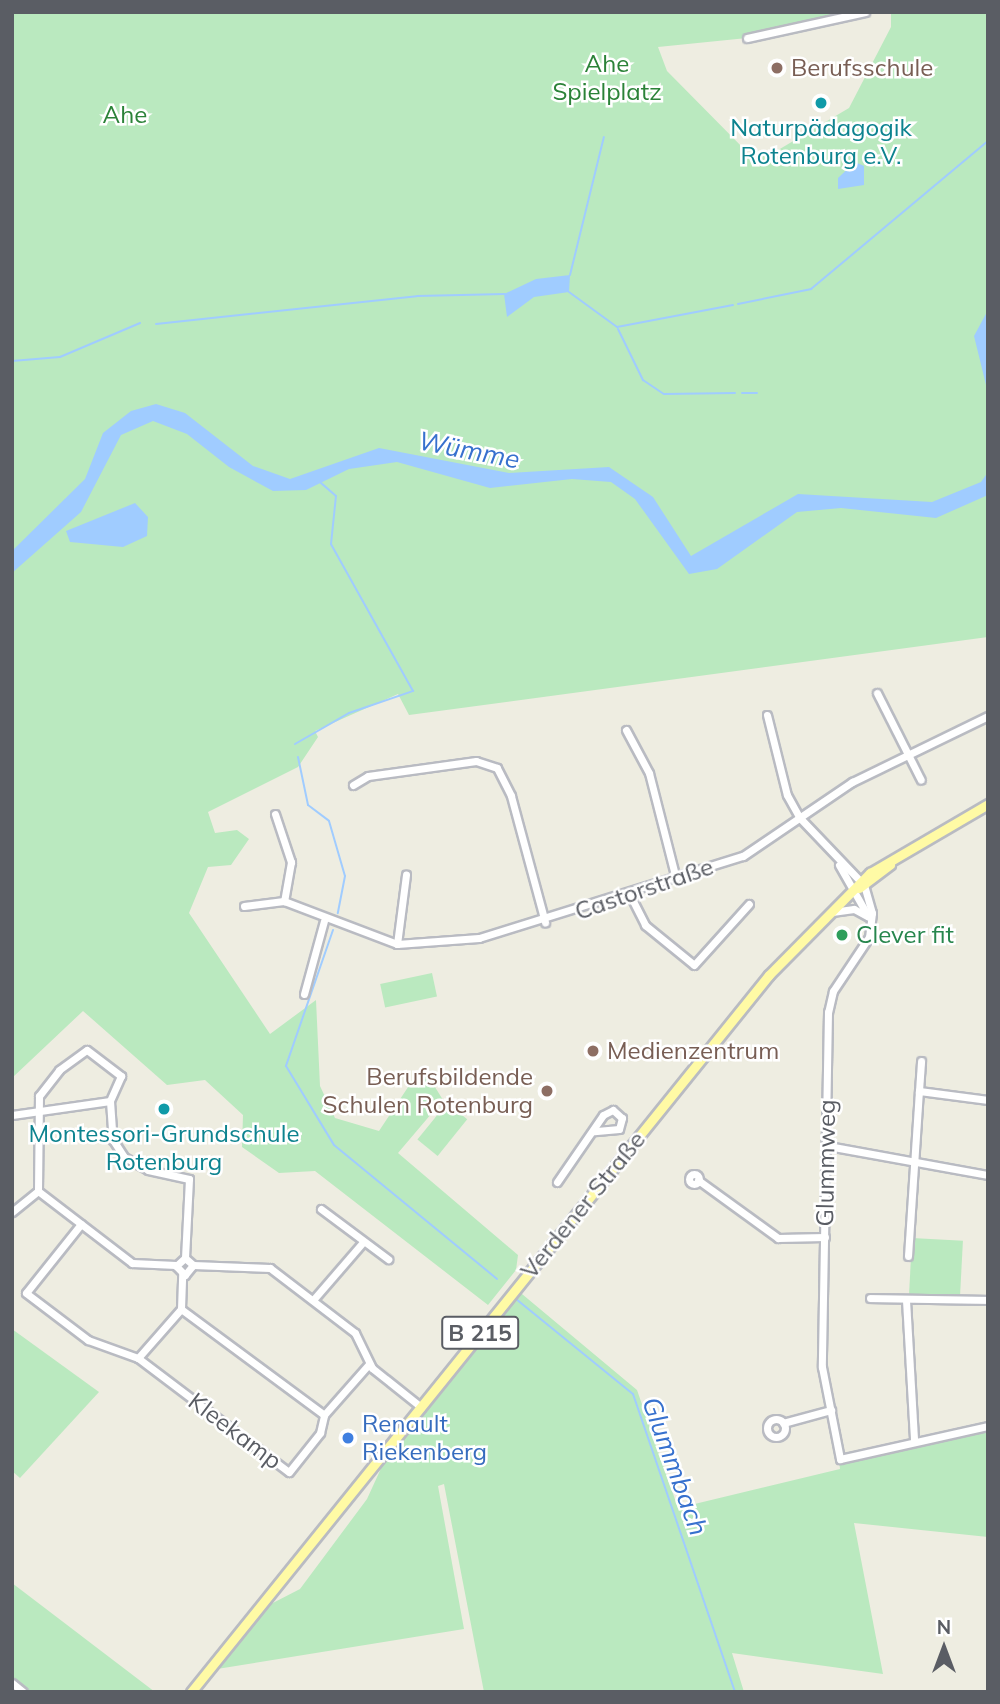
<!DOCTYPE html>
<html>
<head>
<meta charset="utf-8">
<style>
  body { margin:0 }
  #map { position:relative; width:1000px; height:1704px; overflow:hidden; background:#eeede1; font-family:Mulish,sans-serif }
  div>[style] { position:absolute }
  .green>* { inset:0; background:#bae9bf; transform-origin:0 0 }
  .water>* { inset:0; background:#a0ccff }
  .stream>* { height:2px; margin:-1px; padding:0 1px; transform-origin:1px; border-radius:1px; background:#a0ccff }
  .roads { filter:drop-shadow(2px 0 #b9bbc2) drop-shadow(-2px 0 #b9bbc2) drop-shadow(0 2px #b9bbc2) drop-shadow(0 -2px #b9bbc2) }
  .minor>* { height:7px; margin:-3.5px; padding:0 3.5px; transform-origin:3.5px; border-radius:3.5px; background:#fff }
  .minor>.ring { margin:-3.5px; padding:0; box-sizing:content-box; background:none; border:7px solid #fff; border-radius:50% }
  .major>* { height:9px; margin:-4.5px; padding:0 4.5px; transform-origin:4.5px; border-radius:4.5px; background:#fffaa5 }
  .dots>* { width:19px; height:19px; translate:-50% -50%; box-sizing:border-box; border:4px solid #fff; border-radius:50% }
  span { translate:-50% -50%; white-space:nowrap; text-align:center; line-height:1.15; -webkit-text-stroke:5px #fff; paint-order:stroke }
  .shield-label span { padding:2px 5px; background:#fff; border:2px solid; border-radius:5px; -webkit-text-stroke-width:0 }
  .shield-label { font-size:23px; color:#5a5d64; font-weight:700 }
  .park-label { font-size:24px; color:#2b8238 }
  .education-label { font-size:24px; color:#785e54 }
  .left { translate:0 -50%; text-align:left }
  .right { translate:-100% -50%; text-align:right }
  .culture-label { font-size:24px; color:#0d838f }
  .street-label { font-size:24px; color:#5a5d64 }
  .leisure-label { font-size:24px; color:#27864d }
  .shop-label { font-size:24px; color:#366cbe }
  .water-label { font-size:26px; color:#3771ce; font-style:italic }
  .frame { position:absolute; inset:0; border:14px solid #5a5d64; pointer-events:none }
  .north { position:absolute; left:909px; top:1613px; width:70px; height:70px; -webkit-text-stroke:5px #fff; paint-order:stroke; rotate:0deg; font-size:19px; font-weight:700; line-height:28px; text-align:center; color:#5a5d64 }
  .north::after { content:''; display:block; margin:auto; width:24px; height:32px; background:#5a5d64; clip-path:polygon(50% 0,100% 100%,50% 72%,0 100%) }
</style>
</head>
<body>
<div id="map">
  <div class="green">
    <div style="clip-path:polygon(12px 12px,865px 12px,747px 38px,658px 47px,667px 71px,751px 156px,768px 156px,849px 108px,891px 27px,891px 12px,988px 12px,988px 637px,409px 715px,398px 694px,315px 731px,318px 737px,298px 767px,208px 812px,215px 833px,237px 830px,249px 839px,231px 865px,208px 867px,189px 913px,270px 1034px,316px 1000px,320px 1086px,335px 1118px,379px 1131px,422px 1066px,443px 1100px,398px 1153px,518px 1255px,516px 1270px,488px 1305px,315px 1171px,279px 1173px,242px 1147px,243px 1115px,205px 1080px,167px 1085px,83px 1011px,12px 1078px)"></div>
    <div style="left:432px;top:973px;width:24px;height:53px;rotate:78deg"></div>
    <div style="left:447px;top:1103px;width:26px;height:47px;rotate:39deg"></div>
    <div style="left:912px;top:1238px;width:51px;height:59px;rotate:3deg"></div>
    <div style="clip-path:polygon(516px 1289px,637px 1390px,678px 1508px,840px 1469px,839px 1460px,988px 1428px,988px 1537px,854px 1523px,883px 1674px,732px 1653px,744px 1692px,484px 1692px,444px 1484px,438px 1486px,464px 1629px,217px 1669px,267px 1606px,300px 1589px,367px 1499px,394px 1440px)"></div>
    <div style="clip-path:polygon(12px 1329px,99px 1392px,20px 1478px,12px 1471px)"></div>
    <div style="clip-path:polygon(12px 1583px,155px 1692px,24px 1692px,12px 1683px)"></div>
  </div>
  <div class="water">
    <div style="clip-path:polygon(855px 162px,864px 166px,864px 185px,838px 189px,838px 178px)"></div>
    <div style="clip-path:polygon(570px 275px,569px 292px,534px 297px,507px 317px,504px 294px,536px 279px)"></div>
    <div style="clip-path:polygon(988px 310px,987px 343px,988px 393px,974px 336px)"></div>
    <div style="clip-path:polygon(156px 404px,185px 413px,253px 466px,290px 479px,379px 448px,509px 473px,609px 467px,653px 497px,691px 556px,798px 494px,932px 502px,981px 482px,988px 472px,988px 495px,936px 518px,841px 508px,797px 512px,717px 569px,689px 574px,635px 499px,611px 482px,572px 479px,490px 488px,397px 462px,349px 469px,306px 490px,273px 491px,229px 467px,187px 434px,153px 421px,121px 435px,81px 512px,12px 573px,12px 551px,85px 479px,103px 433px,131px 411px)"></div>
    <div style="clip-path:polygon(135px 503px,148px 517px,147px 536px,123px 547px,70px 542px,66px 531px)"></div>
  </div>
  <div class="stream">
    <div style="left:570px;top:275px;width:142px;rotate:-76.2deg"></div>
    <div style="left:569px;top:292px;width:59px;rotate:36.1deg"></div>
    <div style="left:617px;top:327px;width:118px;rotate:-10.7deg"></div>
    <div style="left:738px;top:304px;width:75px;rotate:-11.6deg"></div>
    <div style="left:811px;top:289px;width:231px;rotate:-39.9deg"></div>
    <div style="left:156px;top:324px;width:262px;rotate:-6.1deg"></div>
    <div style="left:417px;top:296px;width:88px;rotate:-1.3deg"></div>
    <div style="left:618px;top:329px;width:57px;rotate:63.9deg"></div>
    <div style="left:643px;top:380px;width:25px;rotate:34deg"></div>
    <div style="left:664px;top:394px;width:71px;rotate:-0.8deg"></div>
    <div style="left:12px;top:361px;width:48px;rotate:-4.8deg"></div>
    <div style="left:60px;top:357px;width:87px;rotate:-23deg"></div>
    <div style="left:742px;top:393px;width:15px"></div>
    <div style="left:295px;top:744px;width:62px;rotate:-29.9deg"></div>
    <div style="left:349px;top:713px;width:68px;rotate:-19deg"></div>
    <div style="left:413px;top:691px;width:168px;rotate:-119.2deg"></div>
    <div style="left:331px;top:544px;width:48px;rotate:-84.1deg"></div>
    <div style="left:336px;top:496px;width:20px;rotate:-139deg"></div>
    <div style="left:298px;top:757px;width:49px;rotate:78.2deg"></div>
    <div style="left:308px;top:805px;width:26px;rotate:37deg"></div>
    <div style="left:329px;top:821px;width:57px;rotate:73.8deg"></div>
    <div style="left:345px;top:876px;width:38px;rotate:101deg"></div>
    <div style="left:333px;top:930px;width:144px;rotate:109.1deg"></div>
    <div style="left:286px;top:1066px;width:92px;rotate:58.7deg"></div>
    <div style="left:334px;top:1145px;width:211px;rotate:39.4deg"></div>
    <div style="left:516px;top:1299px;width:151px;rotate:39.1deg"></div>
    <div style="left:633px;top:1394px;width:315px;rotate:71.1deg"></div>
  </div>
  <div class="roads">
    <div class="minor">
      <div style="left:747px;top:38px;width:121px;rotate:-12.4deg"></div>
      <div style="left:877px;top:693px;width:97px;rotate:63.2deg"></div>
      <div style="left:767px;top:715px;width:82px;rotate:76deg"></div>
      <div style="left:787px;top:795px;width:25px;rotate:61deg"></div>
      <div style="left:799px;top:817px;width:94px;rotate:46.3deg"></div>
      <div style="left:864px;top:885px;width:29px;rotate:74deg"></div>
      <div style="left:872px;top:913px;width:24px;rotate:97deg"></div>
      <div style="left:869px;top:937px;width:65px;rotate:123.7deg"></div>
      <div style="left:833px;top:991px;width:22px;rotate:103deg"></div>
      <div style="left:828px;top:1012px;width:355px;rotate:91deg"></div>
      <div style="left:822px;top:1367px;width:94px;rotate:78.9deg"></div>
      <div style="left:840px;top:1459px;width:152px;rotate:-12.6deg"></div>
      <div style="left:626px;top:730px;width:49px;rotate:61.9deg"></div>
      <div style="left:649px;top:773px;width:109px;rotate:75.7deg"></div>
      <div style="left:353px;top:785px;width:17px;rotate:-31deg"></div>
      <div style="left:368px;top:776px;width:109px;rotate:-7.9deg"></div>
      <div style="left:476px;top:761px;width:22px;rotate:18deg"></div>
      <div style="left:497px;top:768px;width:31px;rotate:63deg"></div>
      <div style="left:511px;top:796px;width:131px;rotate:74.9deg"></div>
      <div style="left:275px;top:814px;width:51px;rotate:71.6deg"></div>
      <div style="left:291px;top:862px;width:40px;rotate:100deg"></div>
      <div style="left:284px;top:901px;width:121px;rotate:20.8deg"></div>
      <div style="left:397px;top:944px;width:82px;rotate:-4.2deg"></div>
      <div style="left:479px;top:938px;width:276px;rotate:-17.3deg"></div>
      <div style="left:743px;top:856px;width:132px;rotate:-34.2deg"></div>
      <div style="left:852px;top:782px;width:151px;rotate:-25.9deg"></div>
      <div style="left:839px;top:865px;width:59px;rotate:60.4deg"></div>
      <div style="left:630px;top:895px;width:34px;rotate:63deg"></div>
      <div style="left:645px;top:925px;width:63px;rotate:39.2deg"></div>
      <div style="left:694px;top:965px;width:82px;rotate:-48deg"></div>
      <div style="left:244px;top:906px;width:40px;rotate:-7.1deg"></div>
      <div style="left:832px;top:912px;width:22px;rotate:-8deg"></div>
      <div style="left:854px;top:909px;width:15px;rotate:28deg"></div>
      <div style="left:397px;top:944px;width:70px;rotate:-82.6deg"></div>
      <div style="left:304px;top:994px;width:76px;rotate:-74.7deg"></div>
      <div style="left:919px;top:1091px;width:30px;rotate:-86deg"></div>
      <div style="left:12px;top:1115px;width:99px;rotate:-8.1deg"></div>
      <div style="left:828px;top:1146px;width:163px;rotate:10.3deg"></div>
      <div class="ring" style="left:689px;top:1174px;width:3px;height:3px"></div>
      <div style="left:698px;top:1180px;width:99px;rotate:35.9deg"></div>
      <div style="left:778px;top:1238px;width:47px;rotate:-1.2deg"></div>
      <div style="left:557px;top:1182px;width:81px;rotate:-55.5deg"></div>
      <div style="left:603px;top:1115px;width:11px;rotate:-27deg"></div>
      <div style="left:613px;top:1110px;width:12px;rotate:42deg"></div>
      <div style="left:622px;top:1118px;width:11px;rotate:105deg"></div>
      <div style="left:619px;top:1129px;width:25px;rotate:175deg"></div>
      <div style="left:321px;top:1209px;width:84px;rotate:36.7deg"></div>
      <div style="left:12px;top:1212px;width:33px;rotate:-39deg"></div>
      <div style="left:81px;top:1224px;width:88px;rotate:128.6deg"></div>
      <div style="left:26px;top:1293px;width:78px;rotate:37.2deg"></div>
      <div style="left:88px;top:1340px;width:53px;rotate:19.8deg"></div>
      <div style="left:138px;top:1358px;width:189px;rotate:37.1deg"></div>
      <div style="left:289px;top:1472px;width:50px;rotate:-51.5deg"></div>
      <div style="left:320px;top:1433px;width:18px;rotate:-77deg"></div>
      <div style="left:324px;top:1415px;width:68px;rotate:-48.6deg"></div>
      <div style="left:908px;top:1256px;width:165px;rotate:-86.2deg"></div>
      <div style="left:919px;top:1091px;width:70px;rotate:7.4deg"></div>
      <div style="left:176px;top:1265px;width:44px;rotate:-177.4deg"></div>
      <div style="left:132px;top:1263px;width:118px;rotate:-142.5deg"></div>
      <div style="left:38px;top:1191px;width:95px;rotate:-89.4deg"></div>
      <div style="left:39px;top:1096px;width:33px;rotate:-52deg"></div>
      <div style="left:59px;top:1070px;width:34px;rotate:-36deg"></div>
      <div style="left:87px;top:1050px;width:43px;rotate:37.4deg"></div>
      <div style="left:121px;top:1076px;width:27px;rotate:114deg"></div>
      <div style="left:110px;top:1101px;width:39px;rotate:86deg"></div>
      <div style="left:113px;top:1140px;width:20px;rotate:57deg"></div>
      <div style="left:124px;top:1157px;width:27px;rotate:28deg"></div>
      <div style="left:148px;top:1170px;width:42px;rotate:12.4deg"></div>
      <div style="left:189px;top:1179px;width:79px;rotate:92.9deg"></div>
      <div style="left:193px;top:1265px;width:13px;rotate:129deg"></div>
      <div style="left:185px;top:1275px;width:13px;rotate:-135deg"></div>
      <div style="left:176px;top:1266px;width:12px;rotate:-42deg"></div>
      <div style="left:185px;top:1258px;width:11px;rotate:41deg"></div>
      <div style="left:193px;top:1265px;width:77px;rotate:2.2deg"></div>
      <div style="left:270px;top:1268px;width:107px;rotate:37.4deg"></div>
      <div style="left:355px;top:1333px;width:39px;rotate:64deg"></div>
      <div style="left:372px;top:1368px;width:63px;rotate:38.5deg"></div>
      <div style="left:870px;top:1298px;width:118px;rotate:1deg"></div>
      <div style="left:313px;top:1300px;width:77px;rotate:-49.2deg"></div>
      <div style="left:906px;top:1300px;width:140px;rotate:86.7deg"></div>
      <div style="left:181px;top:1309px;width:178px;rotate:36.5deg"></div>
      <div style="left:138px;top:1358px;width:65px;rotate:-48.7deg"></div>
      <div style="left:181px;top:1309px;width:35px;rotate:-88deg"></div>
      <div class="ring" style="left:767px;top:1419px;width:11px;height:11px"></div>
      <div style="left:783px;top:1423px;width:50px;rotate:-15.2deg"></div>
      <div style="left:12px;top:1683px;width:14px;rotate:39deg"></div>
    </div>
    <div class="major">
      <div style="left:859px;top:888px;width:39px;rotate:-37deg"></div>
      <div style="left:191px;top:1692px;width:921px;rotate:-51.13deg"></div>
      <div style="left:769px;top:975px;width:144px;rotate:-45.3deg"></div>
      <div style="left:870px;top:873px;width:137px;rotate:-30.3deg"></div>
    </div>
  </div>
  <div class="dots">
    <div style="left:777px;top:68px;background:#8d6e63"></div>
    <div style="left:821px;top:103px;background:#0f9aa8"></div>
    <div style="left:842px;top:935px;background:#2e9e5b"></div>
    <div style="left:593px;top:1051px;background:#8d6e63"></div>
    <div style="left:547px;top:1091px;background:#8d6e63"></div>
    <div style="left:164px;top:1109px;background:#0f9aa8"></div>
    <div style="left:348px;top:1438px;background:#3f7fe0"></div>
  </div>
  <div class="shield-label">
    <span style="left:480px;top:1333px">B 215</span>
  </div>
  <div class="park-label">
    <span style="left:607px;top:78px">Ahe<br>Spielplatz</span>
    <span style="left:125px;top:115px">Ahe</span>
  </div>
  <div class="education-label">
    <span class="left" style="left:791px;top:68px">Berufsschule</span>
    <span class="left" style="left:607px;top:1051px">Medienzentrum</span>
    <span class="right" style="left:533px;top:1091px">Berufsbildende<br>Schulen Rotenburg</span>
  </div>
  <div class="culture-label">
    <span style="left:821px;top:142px">Naturpädagogik<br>Rotenburg e.V.</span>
    <span style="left:164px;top:1148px">Montessori-Grundschule<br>Rotenburg</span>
  </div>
  <div class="street-label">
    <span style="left:644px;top:889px;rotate:-19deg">Castorstraße</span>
    <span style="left:826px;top:1163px;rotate:-89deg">Glummweg</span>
    <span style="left:583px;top:1205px;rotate:-51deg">Verdener Straße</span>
    <span style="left:235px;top:1431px;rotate:37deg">Kleekamp</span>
  </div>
  <div class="leisure-label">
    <span class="left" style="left:856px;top:935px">Clever fit</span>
  </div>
  <div class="shop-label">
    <span class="left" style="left:362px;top:1438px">Renault<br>Riekenberg</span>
  </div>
  <div class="water-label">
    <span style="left:469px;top:450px;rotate:11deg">Wümme</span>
    <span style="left:675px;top:1466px;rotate:70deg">Glummbach</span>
  </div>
  <div class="frame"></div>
  <div class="north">N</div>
</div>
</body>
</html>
